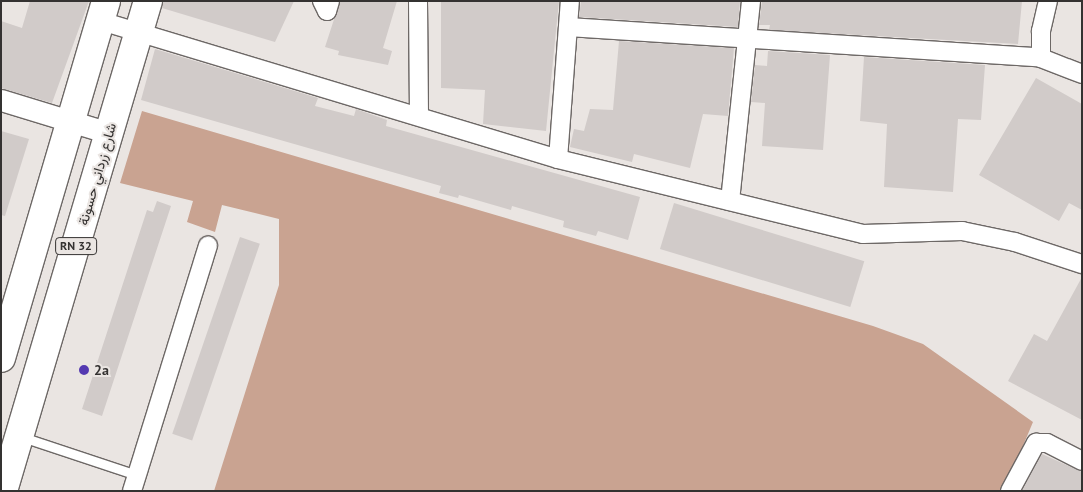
<!DOCTYPE html>
<html>
<head>
<meta charset="utf-8">
<style>
  body { margin:0 }
  #map { position:relative; width:1083px; height:492px; overflow:hidden; background:#eae5e2; font-family:"PT Sans",Vazirmatn,sans-serif }
  div>[style] { position:absolute }
  .forest>* { inset:0; background:#c9a391 }
  .building>* { inset:0; background:#d1cbc9; transform-origin:0 0 }
  .roads { filter:drop-shadow(1px 0 #6d6866) drop-shadow(-1px 0 #6d6866) drop-shadow(0 1px #6d6866) drop-shadow(0 -1px #6d6866) }
  .service>* { height:9px; margin:-4.5px; padding:0 4.5px; transform-origin:4.5px; border-radius:4.5px; background:#fff }
  .minor>* { height:18px; margin:-9px; padding:0 9px; transform-origin:9px; border-radius:9px; background:#fff }
  .tertiary>* { height:21px; margin:-10.5px; padding:0 10.5px; transform-origin:10.5px; border-radius:10.5px; background:#fff }
  .primary>* { height:28px; margin:-14px; padding:0 14px; transform-origin:14px; border-radius:14px; background:#fff }
  .dots>* { width:14px; height:14px; translate:-50% -50%; box-sizing:border-box; border:2px solid #eae5e2; border-radius:50% }
  span { translate:-50% -50%; white-space:nowrap; text-align:center; line-height:1.15; -webkit-text-stroke:4px #eae5e2; paint-order:stroke }
  .shield-label span { padding:1px 4px; background:#eae5e2; border:1px solid; border-radius:4px; -webkit-text-stroke-width:0 }
  .shield-label { font-size:12px; color:#343231; font-weight:700 }
  .street-label { font-size:14px; color:#343231 }
  .poi-label { font-size:14px; color:#343231; font-weight:700 }
  .left { translate:0 -50%; text-align:left }
  .frame { position:absolute; inset:0; border:2px solid #343231; pointer-events:none }
</style>
</head>
<body>
<div id="map">
  <div class="forest">
    <div style="clip-path:polygon(142px 111px,873px 326px,923px 344px,1033px 422px,1004px 491px,214px 491px,279px 285px,279px 219px,222px 205px,215px 232px,187px 222px,193px 201px,120px 183px)"></div>
  </div>
  <div class="building">
    <div style="clip-path:polygon(30px 1px,89px 1px,52px 103px,1px 88px,1px 21px,22px 28px)"></div>
    <div style="clip-path:polygon(163px 1px,294px 1px,275px 42px,162px 8px)"></div>
    <div style="clip-path:polygon(340px 1px,397px 1px,383px 48px,392px 51px,388px 65px,338px 55px,339px 51px,325px 47px)"></div>
    <div style="clip-path:polygon(441px 1px,559px 1px,546px 131px,483px 124px,485px 90px,441px 88px)"></div>
    <div style="clip-path:polygon(581px 1px,740px 1px,738px 27px,579px 17px)"></div>
    <div style="clip-path:polygon(762px 1px,1022px 1px,1018px 44px,769px 30px,770px 25px,759px 25px)"></div>
    <div style="clip-path:polygon(619px 41px,734px 48px,728px 116px,703px 114px,690px 168px,634px 154px,632px 162px,570px 147px,574px 129px,584px 131px,590px 109px,613px 110px)"></div>
    <div style="clip-path:polygon(155px 49px,318px 98px,315px 106px,354px 116px,356px 109px,387px 120px,386px 126px,640px 197px,628px 240px,598px 231px,596px 236px,563px 227px,564px 221px,512px 206px,511px 210px,459px 195px,458px 198px,439px 193px,441px 186px,141px 100px)"></div>
    <div style="clip-path:polygon(768px 51px,830px 55px,823px 150px,762px 146px,765px 103px,751px 102px,755px 65px,767px 66px)"></div>
    <div style="clip-path:polygon(864px 57px,985px 65px,981px 120px,958px 119px,953px 192px,884px 187px,887px 124px,860px 121px)"></div>
    <div style="clip-path:polygon(1036px 78px,1082px 104px,1082px 210px,1069px 203px,1059px 221px,979px 175px)"></div>
    <div style="clip-path:polygon(1px 131px,29px 139px,5px 216px,1px 215px)"></div>
    <div style="clip-path:polygon(157px 201px,171px 206px,102px 416px,82px 409px,147px 210px,153px 212px)"></div>
    <div style="left:674px;top:203px;width:199px;height:48px;rotate:17deg"></div>
    <div style="left:240px;top:237px;width:21px;height:208px;rotate:19deg"></div>
    <div style="clip-path:polygon(1082px 277px,1082px 420px,1008px 381px,1034px 334px,1047px 341px)"></div>
    <div style="clip-path:polygon(1042px 454px,1082px 472px,1082px 491px,1022px 491px)"></div>
  </div>
  <div class="roads">
    <div class="service">
      <div style="left:22px;top:437px;width:121px;rotate:18.3deg"></div>
    </div>
    <div class="minor">
      <div style="left:322px;top:1px;width:11px;rotate:63deg"></div>
      <div style="left:327px;top:11px;width:10px;rotate:-73deg"></div>
      <div style="left:418px;top:1px;width:115px;rotate:89.5deg"></div>
      <div style="left:101px;top:21px;width:477px;rotate:16.8deg"></div>
      <div style="left:558px;top:159px;width:314px;rotate:13.8deg"></div>
      <div style="left:863px;top:234px;width:99px;rotate:-1.7deg"></div>
      <div style="left:962px;top:231px;width:54px;rotate:11.7deg"></div>
      <div style="left:1015px;top:242px;width:71px;rotate:18.2deg"></div>
      <div style="left:568px;top:27px;width:474px;rotate:3.7deg"></div>
      <div style="left:1041px;top:58px;width:44px;rotate:21.3deg"></div>
      <div style="left:1041px;top:58px;width:27px;rotate:-90deg"></div>
      <div style="left:1041px;top:31px;width:31px;rotate:-77deg"></div>
      <div style="left:558px;top:159px;width:158px;rotate:-85.7deg"></div>
      <div style="left:730px;top:201px;width:201px;rotate:-84deg"></div>
      <div style="left:132px;top:491px;width:257px;rotate:-72.8deg"></div>
      <div style="left:1010px;top:491px;width:55px;rotate:-61.6deg"></div>
      <div style="left:1036px;top:443px;width:11px"></div>
      <div style="left:1047px;top:443px;width:39px;rotate:27deg"></div>
    </div>
    <div class="tertiary">
      <div style="left:1px;top:100px;width:113px;rotate:17deg"></div>
    </div>
    <div class="primary">
      <div style="left:1px;top:358px;width:372px;rotate:-73.6deg"></div>
      <div style="left:3px;top:491px;width:511px;rotate:-73.52deg"></div>
    </div>
  </div>
  <div class="dots">
    <div style="left:84px;top:370px;background:#5439b1"></div>
  </div>
  <div class="shield-label">
    <span style="left:76px;top:246px">RN 32</span>
  </div>
  <div class="street-label">
    <span style="left:97px;top:174px;rotate:-74deg">شارع زرداني حسونة</span>
  </div>
  <div class="poi-label">
    <span class="left" style="left:94px;top:370px">2a</span>
  </div>
  <div class="frame"></div>
</div>
</body>
</html>
